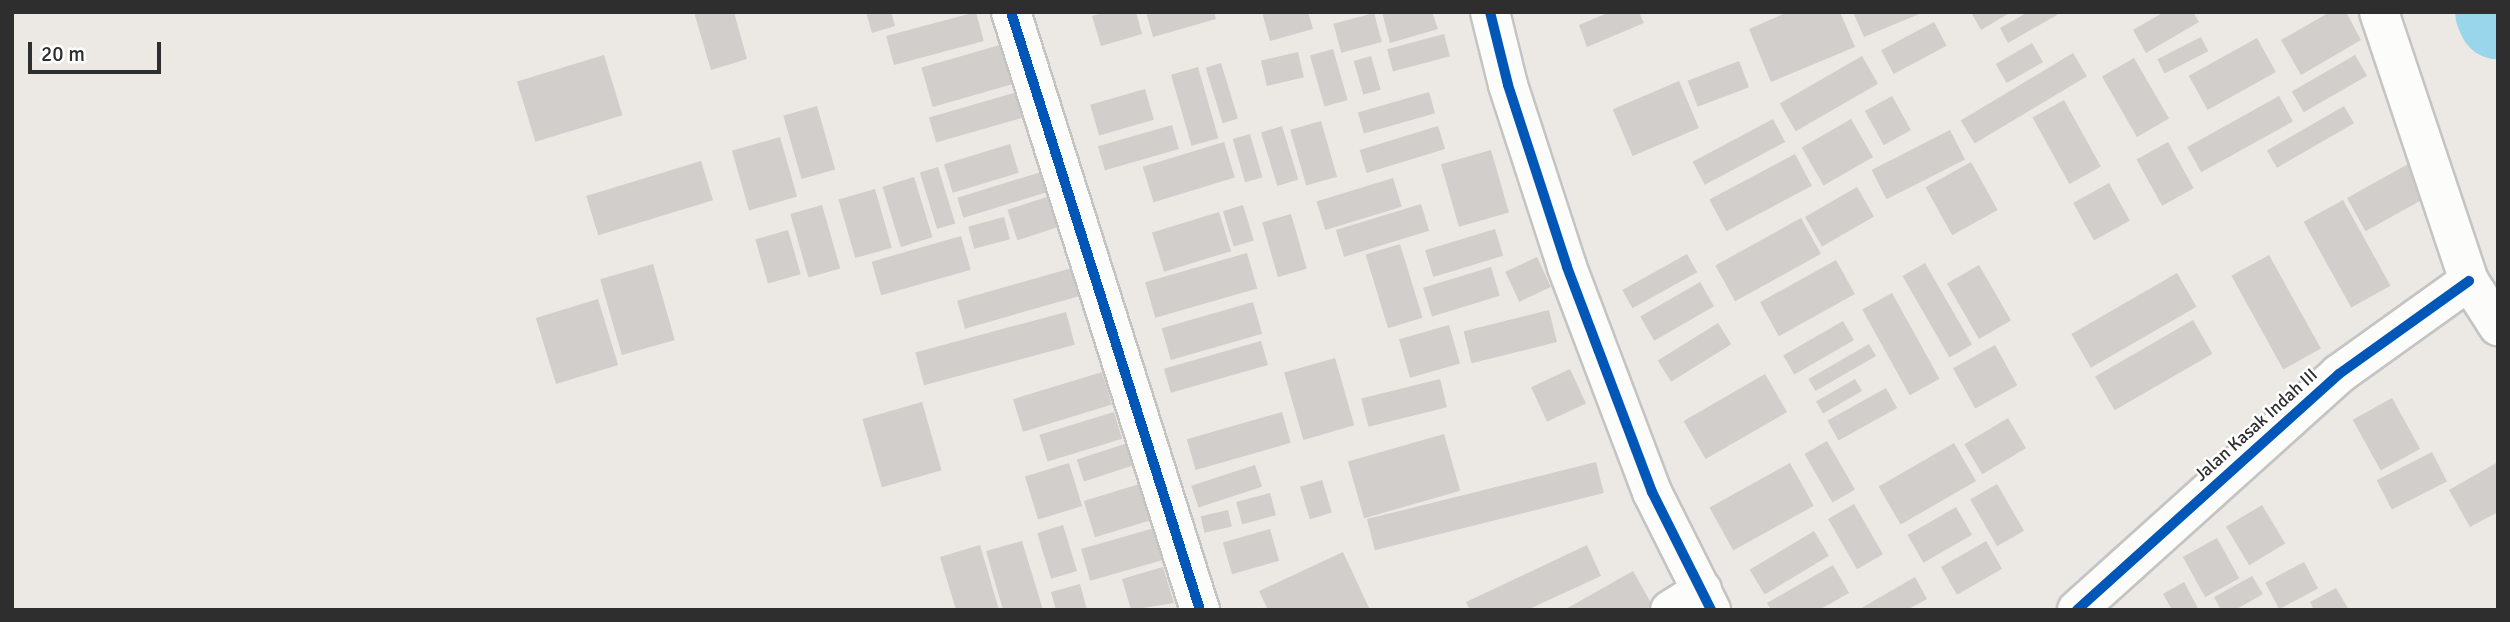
<!DOCTYPE html>
<html>
<head>
<meta charset="utf-8">
<style>
  body { margin:0 }
  #map { position:relative; width:2510px; height:622px; overflow:hidden; background:#ece8e4; font-family:Signika,sans-serif }
  div>[style] { position:absolute }
  .river>* { height:80px; margin:-40px; padding:0 40px; transform-origin:40px; border-radius:40px; background:#99d6ec }
  .building>* { inset:0; background:#d1cecb; transform-origin:0 0 }
  .roads { filter:drop-shadow(2px 0 #c5c4c5) drop-shadow(-2px 0 #c5c4c5) drop-shadow(0 2px #c5c4c5) drop-shadow(0 -2px #c5c4c5) }
  .minor>* { height:38px; margin:-19px; padding:0 19px; transform-origin:19px; border-radius:19px; background:#fcfcfb }
  .cycleway>* { height:10px; margin:-5px; padding:0 5px; transform-origin:5px; border-radius:5px; background:#0057b8 }
  span { translate:-50% -50%; white-space:nowrap; text-align:center; line-height:1.15; -webkit-text-stroke:5px #fff; paint-order:stroke }
  .street-label { font-size:18px; color:#2e2e2e }
  .frame { position:absolute; inset:0; border:14px solid #2e2e2e; pointer-events:none }
  .scale { position:absolute; left:28px; top:42px; width:133px; height:32px; box-sizing:border-box; border:4px solid #2e2e2e; border-top:0; padding-left:9px; font-size:21px; line-height:24px; white-space:nowrap; color:#2e2e2e; -webkit-text-stroke:5px #fff; paint-order:stroke }
</style>
</head>
<body>
<div id="map">
  <div class="river">
    <div style="left:2495px;top:12px;width:8px;rotate:67deg"></div>
  </div>
  <div class="building">
    <div style="clip-path:polygon(694px 12px,734px 12px,747px 59px,711px 70px)"></div>
    <div style="clip-path:polygon(866px 12px,891px 12px,895px 26px,872px 33px)"></div>
    <div style="left:976px;top:12px;width:30px;height:93px;rotate:75deg"></div>
    <div style="clip-path:polygon(1106px 12px,1136px 12px,1142px 34px,1101px 46px,1092px 16px)"></div>
    <div style="clip-path:polygon(1146px 12px,1214px 12px,1216px 19px,1153px 37px)"></div>
    <div style="clip-path:polygon(1262px 12px,1308px 12px,1313px 29px,1270px 41px)"></div>
    <div style="clip-path:polygon(1382px 12px,1432px 12px,1438px 29px,1390px 43px)"></div>
    <div style="clip-path:polygon(1610px 12px,1639px 12px,1644px 23px,1587px 47px,1579px 25px)"></div>
    <div style="clip-path:polygon(1788px 12px,1840px 12px,1855px 47px,1771px 82px,1749px 29px)"></div>
    <div style="clip-path:polygon(1853px 12px,1924px 12px,1864px 37px)"></div>
    <div style="clip-path:polygon(1971px 12px,2011px 12px,1981px 30px)"></div>
    <div style="clip-path:polygon(2028px 12px,2062px 12px,2008px 43px,2000px 28px)"></div>
    <div style="clip-path:polygon(2164px 12px,2193px 12px,2199px 22px,2146px 53px,2133px 30px)"></div>
    <div style="clip-path:polygon(2330px 12px,2346px 12px,2361px 40px,2301px 75px,2281px 40px)"></div>
    <div style="left:1374px;top:13px;width:30px;height:42px;rotate:75deg"></div>
    <div style="left:1934px;top:22px;width:27px;height:60px;rotate:62deg"></div>
    <div style="left:1444px;top:34px;width:23px;height:59px;rotate:75deg"></div>
    <div style="left:2201px;top:37px;width:16px;height:49px;rotate:63deg"></div>
    <div style="left:2257px;top:38px;width:39px;height:78px;rotate:61deg"></div>
    <div style="left:1007px;top:43px;width:41px;height:89px;rotate:74deg"></div>
    <div style="left:2032px;top:43px;width:22px;height:42px;rotate:60deg"></div>
    <div style="left:1333px;top:49px;width:53px;height:24px;rotate:74deg"></div>
    <div style="left:1298px;top:52px;width:26px;height:38px;rotate:77deg"></div>
    <div style="left:2073px;top:53px;width:27px;height:131px;rotate:59deg"></div>
    <div style="left:604px;top:55px;width:63px;height:91px;rotate:73deg"></div>
    <div style="left:2355px;top:55px;width:24px;height:73px;rotate:60deg"></div>
    <div style="left:1371px;top:56px;width:35px;height:18px;rotate:74deg"></div>
    <div style="left:1862px;top:56px;width:32px;height:95px;rotate:60deg"></div>
    <div style="left:2134px;top:58px;width:70px;height:37px;rotate:60deg"></div>
    <div style="left:1739px;top:61px;width:28px;height:55px;rotate:69deg"></div>
    <div style="left:1221px;top:63px;width:58px;height:16px;rotate:73deg"></div>
    <div style="left:1198px;top:67px;width:74px;height:28px;rotate:74deg"></div>
    <div style="left:1679px;top:81px;width:51px;height:72px;rotate:67deg"></div>
    <div style="left:1028px;top:89px;width:26px;height:103px;rotate:74deg"></div>
    <div style="left:1145px;top:89px;width:32px;height:57px;rotate:74deg"></div>
    <div style="left:1429px;top:92px;width:22px;height:74px;rotate:74deg"></div>
    <div style="left:1892px;top:96px;width:39px;height:31px;rotate:61deg"></div>
    <div style="left:2279px;top:96px;width:29px;height:105px;rotate:61deg"></div>
    <div style="left:2064px;top:100px;width:76px;height:36px;rotate:61deg"></div>
    <div style="left:817px;top:106px;width:66px;height:35px;rotate:74deg"></div>
    <div style="left:2344px;top:106px;width:20px;height:89px;rotate:60deg"></div>
    <div style="left:1773px;top:119px;width:26px;height:91px;rotate:62deg"></div>
    <div style="left:1851px;top:119px;width:44px;height:57px;rotate:60deg"></div>
    <div style="left:1321px;top:121px;width:58px;height:32px;rotate:74deg"></div>
    <div style="left:1172px;top:125px;width:25px;height:77px;rotate:74deg"></div>
    <div style="left:1282px;top:126px;width:56px;height:22px;rotate:73deg"></div>
    <div style="left:1438px;top:126px;width:24px;height:82px;rotate:73deg"></div>
    <div style="left:1950px;top:130px;width:33px;height:88px;rotate:63deg"></div>
    <div style="left:1250px;top:134px;width:45px;height:18px;rotate:74deg"></div>
    <div style="left:780px;top:137px;width:62px;height:50px;rotate:74deg"></div>
    <div style="left:1224px;top:142px;width:37px;height:85px;rotate:73deg"></div>
    <div style="left:2168px;top:142px;width:53px;height:36px;rotate:61deg"></div>
    <div style="left:1010px;top:144px;width:30px;height:69px;rotate:73deg"></div>
    <div style="left:1491px;top:150px;width:65px;height:52px;rotate:74deg"></div>
    <div style="left:1795px;top:154px;width:36px;height:97px;rotate:62deg"></div>
    <div style="left:701px;top:161px;width:41px;height:120px;rotate:73deg"></div>
    <div style="left:1971px;top:162px;width:55px;height:52px;rotate:61deg"></div>
    <div style="left:2410px;top:163px;width:38px;height:72px;rotate:61deg"></div>
    <div style="left:938px;top:167px;width:59px;height:19px;rotate:73deg"></div>
    <div style="left:1051px;top:169px;width:21px;height:98px;rotate:73deg"></div>
    <div style="left:914px;top:177px;width:63px;height:33px;rotate:73deg"></div>
    <div style="left:1393px;top:178px;width:30px;height:80px;rotate:73deg"></div>
    <div style="left:2109px;top:183px;width:43px;height:41px;rotate:61deg"></div>
    <div style="left:1857px;top:187px;width:34px;height:60px;rotate:60deg"></div>
    <div style="left:875px;top:189px;width:61px;height:38px;rotate:74deg"></div>
    <div style="left:1056px;top:194px;width:32px;height:51px;rotate:72deg"></div>
    <div style="left:2343px;top:200px;width:98px;height:45px;rotate:61deg"></div>
    <div style="left:1421px;top:204px;width:28px;height:89px;rotate:73deg"></div>
    <div style="left:822px;top:205px;width:66px;height:33px;rotate:74deg"></div>
    <div style="left:1243px;top:205px;width:37px;height:21px;rotate:73deg"></div>
    <div style="left:1219px;top:212px;width:41px;height:70px;rotate:73deg"></div>
    <div style="left:1291px;top:214px;width:57px;height:30px;rotate:74deg"></div>
    <div style="left:1004px;top:217px;width:23px;height:37px;rotate:75deg"></div>
    <div style="left:1801px;top:218px;width:41px;height:98px;rotate:61deg"></div>
    <div style="left:1495px;top:229px;width:28px;height:73px;rotate:73deg"></div>
    <div style="left:788px;top:230px;width:46px;height:34px;rotate:74deg"></div>
    <div style="left:961px;top:236px;width:35px;height:93px;rotate:74deg"></div>
    <div style="left:1400px;top:244px;width:77px;height:36px;rotate:73deg"></div>
    <div style="left:1247px;top:253px;width:37px;height:106px;rotate:74deg"></div>
    <div style="left:1687px;top:254px;width:21px;height:74px;rotate:61deg"></div>
    <div style="left:2269px;top:255px;width:107px;height:43px;rotate:61deg"></div>
    <div style="left:1537px;top:257px;width:33px;height:35px;rotate:65deg"></div>
    <div style="left:1836px;top:260px;width:39px;height:87px;rotate:61deg"></div>
    <div style="left:1925px;top:263px;width:94px;height:26px;rotate:60deg"></div>
    <div style="left:653px;top:264px;width:79px;height:55px;rotate:74deg"></div>
    <div style="left:1082px;top:265px;width:29px;height:130px;rotate:74deg"></div>
    <div style="left:1979px;top:265px;width:64px;height:37px;rotate:60deg"></div>
    <div style="left:1491px;top:267px;width:30px;height:71px;rotate:73deg"></div>
    <div style="left:2177px;top:273px;width:39px;height:122px;rotate:60deg"></div>
    <div style="left:1700px;top:282px;width:28px;height:69px;rotate:60deg"></div>
    <div style="left:1892px;top:293px;width:98px;height:34px;rotate:61deg"></div>
    <div style="left:598px;top:299px;width:69px;height:65px;rotate:73deg"></div>
    <div style="left:1253px;top:302px;width:33px;height:95px;rotate:74deg"></div>
    <div style="left:1549px;top:310px;width:33px;height:88px;rotate:76deg"></div>
    <div style="left:1066px;top:312px;width:34px;height:156px;rotate:75deg"></div>
    <div style="left:2193px;top:320px;width:39px;height:113px;rotate:60deg"></div>
    <div style="left:1843px;top:321px;width:22px;height:69px;rotate:60deg"></div>
    <div style="left:1718px;top:323px;width:25px;height:71px;rotate:58deg"></div>
    <div style="left:1449px;top:325px;width:40px;height:52px;rotate:74deg"></div>
    <div style="left:1261px;top:341px;width:25px;height:101px;rotate:74deg"></div>
    <div style="left:1869px;top:344px;width:14px;height:70px;rotate:60deg"></div>
    <div style="left:1995px;top:345px;width:46px;height:48px;rotate:61deg"></div>
    <div style="left:1335px;top:358px;width:70px;height:53px;rotate:74deg"></div>
    <div style="left:1570px;top:369px;width:38px;height:43px;rotate:65deg"></div>
    <div style="left:1102px;top:372px;width:34px;height:93px;rotate:73deg"></div>
    <div style="left:1765px;top:374px;width:44px;height:94px;rotate:60deg"></div>
    <div style="left:1440px;top:379px;width:29px;height:81px;rotate:76deg"></div>
    <div style="left:1855px;top:379px;width:14px;height:45px;rotate:60deg"></div>
    <div style="left:1886px;top:388px;width:23px;height:67px;rotate:61deg"></div>
    <div style="left:2392px;top:398px;width:58px;height:45px;rotate:61deg"></div>
    <div style="left:922px;top:402px;width:71px;height:62px;rotate:74deg"></div>
    <div style="left:1114px;top:412px;width:28px;height:78px;rotate:73deg"></div>
    <div style="left:1282px;top:412px;width:32px;height:99px;rotate:74deg"></div>
    <div style="left:2008px;top:418px;width:35px;height:51px;rotate:59deg"></div>
    <div style="left:1444px;top:434px;width:59px;height:100px;rotate:74deg"></div>
    <div style="left:1827px;top:441px;width:56px;height:26px;rotate:60deg"></div>
    <div style="left:1131px;top:442px;width:23px;height:57px;rotate:72deg"></div>
    <div style="left:1954px;top:443px;width:44px;height:87px;rotate:60deg"></div>
    <div style="left:2432px;top:452px;width:33px;height:62px;rotate:63deg"></div>
    <div style="left:1596px;top:462px;width:32px;height:236px;rotate:76deg"></div>
    <div style="clip-path:polygon(2498px 462px,2498px 512px,2470px 527px,2449px 490px)"></div>
    <div style="left:1069px;top:463px;width:45px;height:46px;rotate:73deg"></div>
    <div style="left:1790px;top:463px;width:49px;height:92px;rotate:61deg"></div>
    <div style="left:1255px;top:465px;width:23px;height:67px;rotate:72deg"></div>
    <div style="left:1322px;top:480px;width:34px;height:23px;rotate:73deg"></div>
    <div style="left:1146px;top:482px;width:38px;height:65px;rotate:73deg"></div>
    <div style="left:1997px;top:484px;width:54px;height:31px;rotate:60deg"></div>
    <div style="left:1270px;top:493px;width:23px;height:35px;rotate:75deg"></div>
    <div style="left:1854px;top:504px;width:58px;height:30px;rotate:60deg"></div>
    <div style="left:2262px;top:505px;width:45px;height:42px;rotate:59deg"></div>
    <div style="left:1956px;top:507px;width:32px;height:56px;rotate:60deg"></div>
    <div style="left:1228px;top:510px;width:17px;height:28px;rotate:77deg"></div>
    <div style="left:1063px;top:525px;width:48px;height:27px;rotate:73deg"></div>
    <div style="left:1158px;top:527px;width:33px;height:80px;rotate:74deg"></div>
    <div style="left:1270px;top:529px;width:33px;height:49px;rotate:74deg"></div>
    <div style="left:1814px;top:531px;width:29px;height:75px;rotate:59deg"></div>
    <div style="left:2217px;top:538px;width:46px;height:39px;rotate:61deg"></div>
    <div style="clip-path:polygon(1022px 541px,1043px 610px,1003px 610px,986px 551px)"></div>
    <div style="left:1986px;top:541px;width:32px;height:52px;rotate:60deg"></div>
    <div style="clip-path:polygon(980px 545px,999px 610px,956px 610px,940px 557px)"></div>
    <div style="clip-path:polygon(1587px 545px,1601px 576px,1527px 610px,1470px 610px,1466px 602px)"></div>
    <div style="clip-path:polygon(1343px 552px,1370px 610px,1268px 610px,1259px 591px)"></div>
    <div style="left:2304px;top:562px;width:30px;height:44px;rotate:62deg"></div>
    <div style="clip-path:polygon(1833px 565px,1849px 593px,1819px 610px,1771px 610px,1767px 603px)"></div>
    <div style="clip-path:polygon(1163px 567px,1174px 603px,1131px 610px,1122px 579px)"></div>
    <div style="clip-path:polygon(1633px 571px,1655px 610px,1564px 610px)"></div>
    <div style="clip-path:polygon(2252px 576px,2263px 594px,2235px 610px,2221px 610px,2214px 597px)"></div>
    <div style="clip-path:polygon(1915px 577px,1927px 599px,1907px 610px,1858px 610px)"></div>
    <div style="clip-path:polygon(2184px 582px,2199px 610px,2172px 610px,2163px 594px)"></div>
    <div style="clip-path:polygon(1080px 584px,1087px 610px,1056px 610px,1051px 592px)"></div>
    <div style="clip-path:polygon(2336px 588px,2349px 610px,2314px 610px,2310px 602px)"></div>
  </div>
  <div class="roads">
    <div class="minor">
      <div style="left:1011px;top:12px;width:627px;rotate:72.46deg"></div>
      <div style="left:1490px;top:12px;width:75px;rotate:76.1deg"></div>
      <div style="left:1508px;top:85px;width:191px;rotate:72deg"></div>
      <div style="left:1567px;top:267px;width:241px;rotate:69.3deg"></div>
      <div style="left:1652px;top:492px;width:132px;rotate:63.4deg"></div>
      <div style="left:2379px;top:12px;width:284px;rotate:71.5deg"></div>
      <div style="left:2469px;top:281px;width:54px;rotate:57.2deg"></div>
      <div style="left:1670px;top:610px;width:38px;rotate:-32deg"></div>
      <div style="left:2077px;top:610px;width:353px;rotate:-42deg"></div>
      <div style="left:2339px;top:374px;width:160px;rotate:-35.6deg"></div>
    </div>
  </div>
  <div class="cycleway">
    <div style="left:1011px;top:12px;width:627px;rotate:72.46deg"></div>
    <div style="left:1490px;top:12px;width:75px;rotate:76.1deg"></div>
    <div style="left:1508px;top:85px;width:191px;rotate:72deg"></div>
    <div style="left:1567px;top:267px;width:241px;rotate:69.3deg"></div>
    <div style="left:1652px;top:492px;width:132px;rotate:63.4deg"></div>
    <div style="left:2077px;top:610px;width:353px;rotate:-42deg"></div>
    <div style="left:2339px;top:374px;width:160px;rotate:-35.6deg"></div>
  </div>
  <div class="street-label">
    <span style="left:2256px;top:425px;rotate:-42deg">Jalan Kasak Indah III</span>
  </div>
  <div class="frame"></div>
  <div class="scale">20 m</div>
</div>
</body>
</html>
